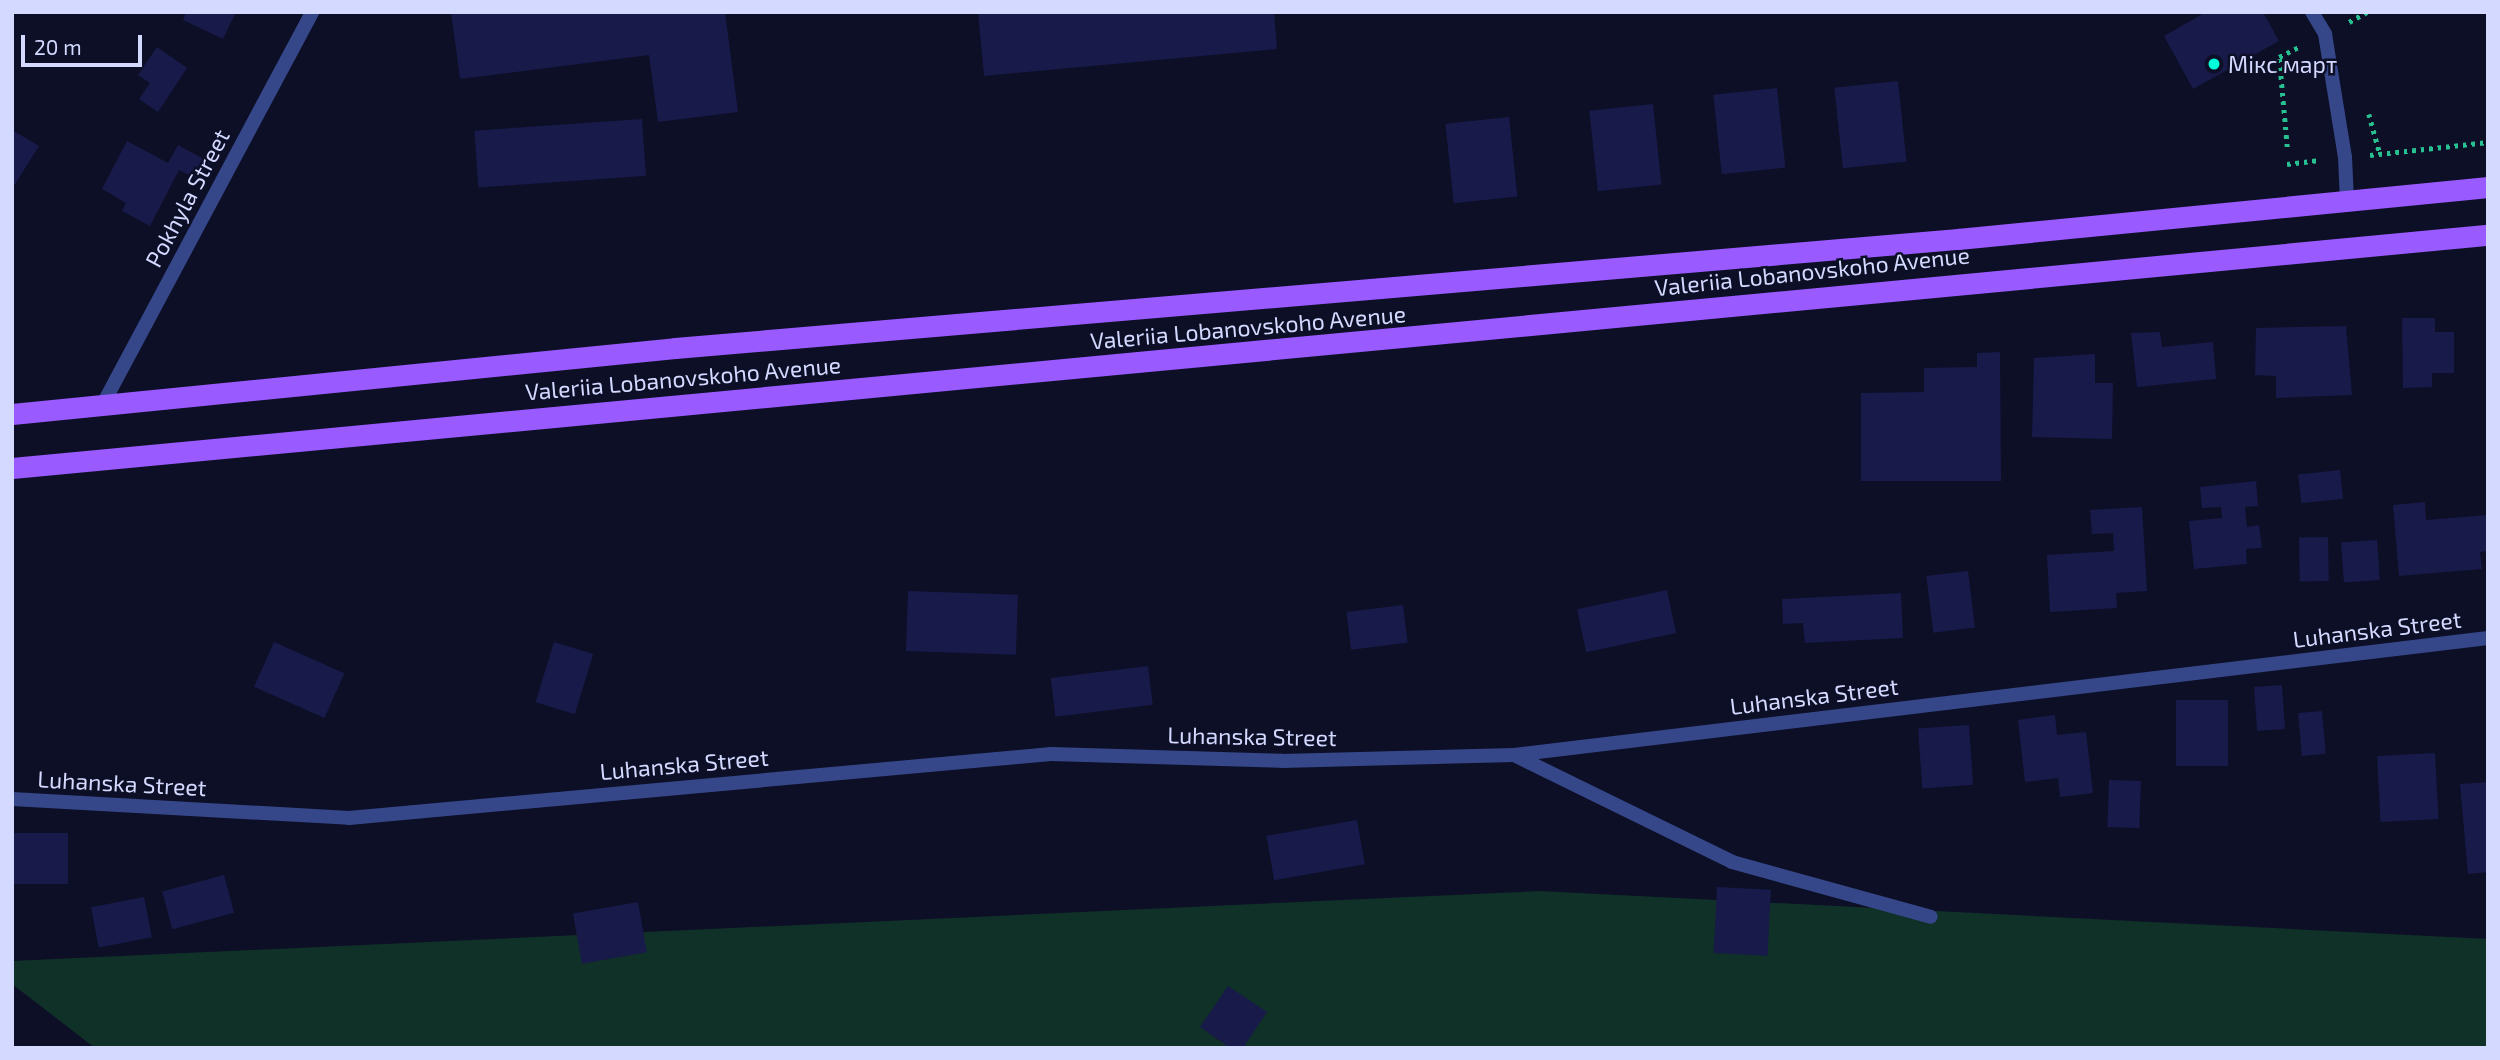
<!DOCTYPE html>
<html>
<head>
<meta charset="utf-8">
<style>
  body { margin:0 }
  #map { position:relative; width:2500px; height:1060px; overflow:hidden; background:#0d0f27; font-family:"Exo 2",sans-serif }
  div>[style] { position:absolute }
  .green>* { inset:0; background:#103128 }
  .building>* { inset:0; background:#181a49; transform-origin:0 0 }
  .path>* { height:4.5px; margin-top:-2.25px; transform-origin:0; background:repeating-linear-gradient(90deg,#27c091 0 3.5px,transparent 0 8.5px) }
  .lane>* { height:14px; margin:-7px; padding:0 7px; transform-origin:7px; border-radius:7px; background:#354789 }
  .street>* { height:14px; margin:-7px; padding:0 7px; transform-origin:7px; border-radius:7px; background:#354789 }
  .primary>* { height:21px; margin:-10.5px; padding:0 10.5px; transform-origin:10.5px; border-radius:10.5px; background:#995aff }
  .dots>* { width:19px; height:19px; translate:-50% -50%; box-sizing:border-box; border:4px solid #0d0f27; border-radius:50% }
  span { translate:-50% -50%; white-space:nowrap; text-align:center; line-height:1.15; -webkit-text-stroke:5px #0d0f27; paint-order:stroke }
  .poi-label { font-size:23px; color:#d3d9ff }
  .left { translate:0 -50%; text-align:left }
  .street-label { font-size:23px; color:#d3d9ff }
  .frame { position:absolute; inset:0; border:14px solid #d3d9ff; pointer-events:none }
  .scale { position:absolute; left:21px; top:35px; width:121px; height:32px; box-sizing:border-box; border:4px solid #d3d9ff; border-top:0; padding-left:9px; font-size:21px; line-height:24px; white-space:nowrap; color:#d3d9ff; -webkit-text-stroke:5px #0d0f27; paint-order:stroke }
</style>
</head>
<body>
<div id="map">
  <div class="green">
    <div style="clip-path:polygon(1540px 891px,2488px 939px,2488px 1048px,95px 1048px,12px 984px,12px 961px)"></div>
  </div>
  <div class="building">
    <div style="clip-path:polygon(186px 12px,236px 12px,223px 39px,183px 20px)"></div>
    <div style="clip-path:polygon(451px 12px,725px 12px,738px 112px,658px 122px,649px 55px,460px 79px)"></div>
    <div style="clip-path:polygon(978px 12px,1274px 12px,1277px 49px,984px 76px)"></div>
    <div style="clip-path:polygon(2206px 12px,2263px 12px,2279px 41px,2193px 89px,2164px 36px)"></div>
    <div style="clip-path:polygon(157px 47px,187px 68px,158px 112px,139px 99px,150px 83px,138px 75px)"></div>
    <div style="left:1898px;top:81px;width:81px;height:64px;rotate:84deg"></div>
    <div style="left:1777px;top:88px;width:80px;height:64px;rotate:84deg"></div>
    <div style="left:1653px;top:104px;width:81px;height:64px;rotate:84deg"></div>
    <div style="left:1509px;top:117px;width:80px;height:64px;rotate:84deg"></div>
    <div style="left:642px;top:119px;width:57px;height:168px;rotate:86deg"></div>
    <div style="clip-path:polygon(12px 130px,39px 146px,12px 189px)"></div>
    <div style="clip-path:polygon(127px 141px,168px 163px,178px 145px,211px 163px,201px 181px,179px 170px,150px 226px,122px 211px,126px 203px,102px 189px)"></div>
    <div style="clip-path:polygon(2402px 318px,2435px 318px,2435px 332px,2454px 332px,2454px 373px,2432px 373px,2432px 387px,2403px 388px)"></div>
    <div style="clip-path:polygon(2346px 326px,2352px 395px,2276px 398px,2276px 376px,2255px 375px,2256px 328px)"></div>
    <div style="clip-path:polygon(2160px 332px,2162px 347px,2213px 342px,2216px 379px,2137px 387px,2131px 333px)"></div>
    <div style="clip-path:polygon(2000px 352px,2001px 481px,1861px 481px,1861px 393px,1924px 392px,1924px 368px,1977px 367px,1977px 353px)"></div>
    <div style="clip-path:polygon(2095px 354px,2095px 383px,2113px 383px,2112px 439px,2032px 437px,2034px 358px)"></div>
    <div style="left:2340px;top:470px;width:29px;height:42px;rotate:84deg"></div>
    <div style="clip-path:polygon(2256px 481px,2258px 506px,2245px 507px,2247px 527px,2259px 525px,2262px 548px,2246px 549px,2247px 564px,2194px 569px,2189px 521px,2222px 518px,2221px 507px,2202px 508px,2200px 487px)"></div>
    <div style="clip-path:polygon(2425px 502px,2426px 520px,2488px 515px,2488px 551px,2480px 552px,2482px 569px,2399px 576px,2393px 505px)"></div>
    <div style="clip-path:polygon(2142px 507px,2147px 591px,2116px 593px,2117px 608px,2050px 612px,2047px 555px,2114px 551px,2113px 533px,2092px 534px,2090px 510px)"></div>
    <div style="left:2328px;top:537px;width:44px;height:29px;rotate:89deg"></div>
    <div style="left:2377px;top:540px;width:40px;height:36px;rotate:86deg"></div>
    <div style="left:1968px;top:571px;width:57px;height:42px;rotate:83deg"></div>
    <div style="left:1667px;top:590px;width:44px;height:92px;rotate:78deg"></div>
    <div style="left:908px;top:591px;width:110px;height:60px;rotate:2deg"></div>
    <div style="clip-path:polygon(1901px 593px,1903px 638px,1805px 643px,1803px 623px,1783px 624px,1782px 599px)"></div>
    <div style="left:1403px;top:605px;width:38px;height:57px;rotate:83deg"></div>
    <div style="left:274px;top:642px;width:77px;height:49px;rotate:24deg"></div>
    <div style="left:554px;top:642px;width:41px;height:63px;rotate:17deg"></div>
    <div style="left:1148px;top:666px;width:39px;height:98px;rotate:83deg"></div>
    <div style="left:2282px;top:685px;width:44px;height:28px;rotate:86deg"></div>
    <div style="left:2228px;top:700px;width:66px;height:52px;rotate:90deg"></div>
    <div style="left:2322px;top:711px;width:43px;height:24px;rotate:85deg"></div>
    <div style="clip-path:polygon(2055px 715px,2057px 735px,2086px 732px,2093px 793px,2060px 797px,2058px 778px,2025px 782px,2018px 720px)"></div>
    <div style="left:1969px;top:725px;width:60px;height:51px;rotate:86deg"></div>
    <div style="left:2435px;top:753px;width:66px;height:58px;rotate:87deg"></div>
    <div style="left:2109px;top:780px;width:32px;height:47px;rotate:2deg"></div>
    <div style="clip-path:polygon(2488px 782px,2488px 872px,2468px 874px,2460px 784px)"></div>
    <div style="left:1357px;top:820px;width:45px;height:92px;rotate:80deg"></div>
    <div style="left:12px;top:833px;width:56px;height:51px"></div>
    <div style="left:224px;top:875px;width:39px;height:64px;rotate:75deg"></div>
    <div style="left:1717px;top:887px;width:54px;height:66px;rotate:3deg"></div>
    <div style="left:144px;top:897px;width:41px;height:54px;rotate:79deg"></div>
    <div style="left:638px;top:902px;width:51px;height:66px;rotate:80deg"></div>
    <div style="clip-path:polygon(1228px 986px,1267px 1012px,1243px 1048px,1230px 1048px,1200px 1027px)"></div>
  </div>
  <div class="path">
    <div style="left:2349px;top:22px;width:21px;rotate:-29deg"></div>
    <div style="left:2369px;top:114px;width:41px;rotate:74.6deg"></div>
    <div style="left:2287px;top:147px;width:90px;rotate:-95.1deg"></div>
    <div style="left:2279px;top:57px;width:25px;rotate:-27deg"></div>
    <div style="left:2370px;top:155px;width:119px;rotate:-6.3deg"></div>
    <div style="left:2287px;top:164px;width:33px;rotate:-7deg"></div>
  </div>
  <div class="lane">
    <div style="left:2312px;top:12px;width:26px;rotate:59deg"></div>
    <div style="left:2325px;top:34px;width:125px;rotate:80.8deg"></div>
    <div style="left:2345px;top:157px;width:44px;rotate:87.4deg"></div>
    <div style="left:1514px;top:755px;width:243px;rotate:26.1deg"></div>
    <div style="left:1732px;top:862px;width:206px;rotate:15.4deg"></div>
  </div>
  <div class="street">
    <div style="left:103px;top:404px;width:444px;rotate:-61.9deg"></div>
    <div style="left:12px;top:799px;width:338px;rotate:3.2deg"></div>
    <div style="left:349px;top:818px;width:705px;rotate:-5.21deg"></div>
    <div style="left:1051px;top:754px;width:231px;rotate:1.7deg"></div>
    <div style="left:1282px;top:761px;width:232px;rotate:-1.5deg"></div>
    <div style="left:1514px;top:755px;width:981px;rotate:-6.85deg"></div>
  </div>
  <div class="primary">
    <div style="left:12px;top:414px;width:666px;rotate:-5.68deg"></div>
    <div style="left:675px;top:348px;width:1288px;rotate:-4.86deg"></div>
    <div style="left:1958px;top:239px;width:533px;rotate:-5.6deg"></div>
    <div style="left:12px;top:468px;width:2487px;rotate:-5.38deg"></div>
  </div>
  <div class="dots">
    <div style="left:2214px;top:64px;background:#00fed9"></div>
  </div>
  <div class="poi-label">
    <span class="left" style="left:2228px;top:64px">Мікс март</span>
  </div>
  <div class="street-label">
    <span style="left:187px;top:198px;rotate:-62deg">Pokhyla Street</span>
    <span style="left:1812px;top:271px;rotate:-6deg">Valeriia Lobanovskoho Avenue</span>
    <span style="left:1248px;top:327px;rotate:-5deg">Valeriia Lobanovskoho Avenue</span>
    <span style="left:683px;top:378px;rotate:-5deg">Valeriia Lobanovskoho Avenue</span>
    <span style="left:2377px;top:629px;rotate:-7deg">Luhanska Street</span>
    <span style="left:1814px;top:696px;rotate:-7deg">Luhanska Street</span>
    <span style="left:1252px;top:736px;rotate:1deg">Luhanska Street</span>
    <span style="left:684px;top:764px;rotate:-5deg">Luhanska Street</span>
    <span style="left:122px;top:783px;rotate:3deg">Luhanska Street</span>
  </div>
  <div class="frame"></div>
  <div class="scale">20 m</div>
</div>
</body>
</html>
